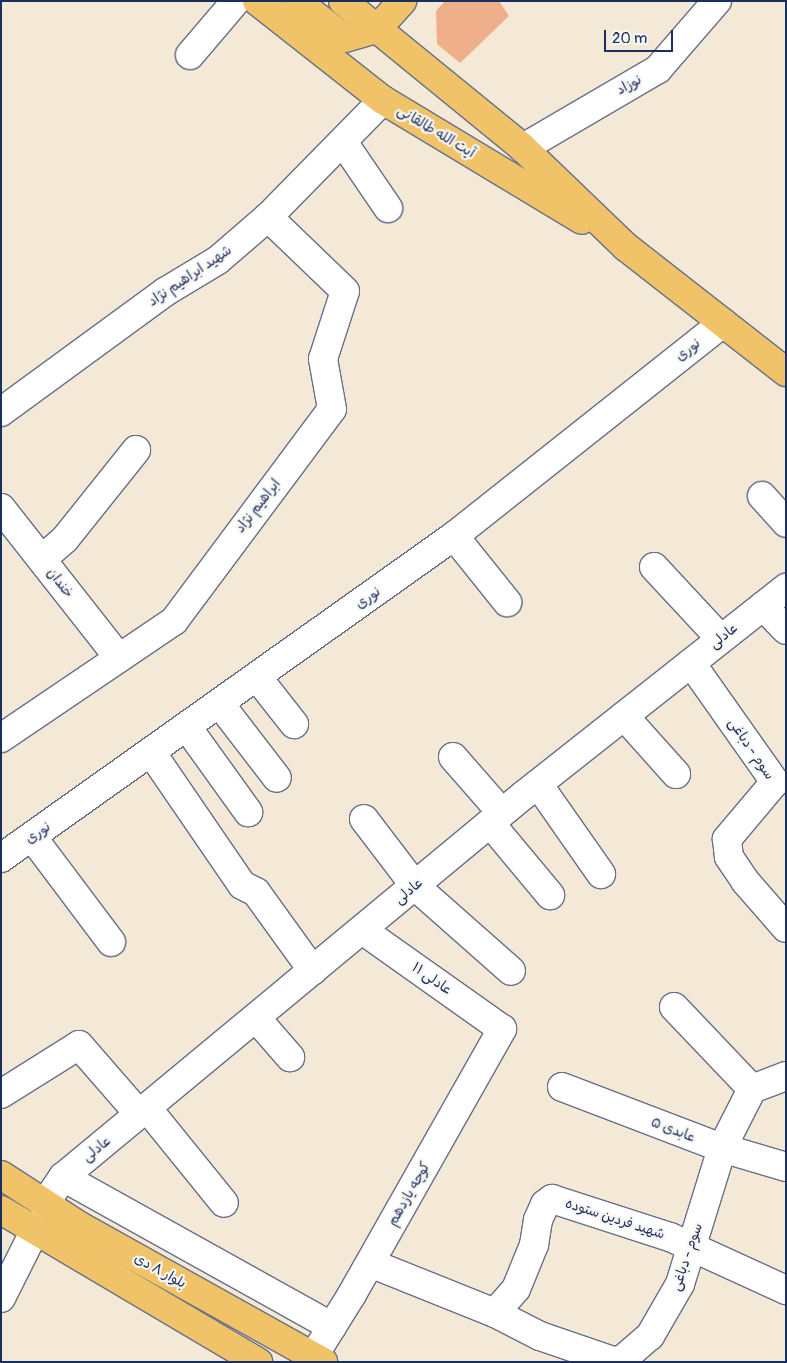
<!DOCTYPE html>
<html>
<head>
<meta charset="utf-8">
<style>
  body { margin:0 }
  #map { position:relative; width:787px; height:1363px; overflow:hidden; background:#f4e9d7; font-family:Pangolin,"Playpen Sans Arabic",sans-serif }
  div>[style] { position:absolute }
  .building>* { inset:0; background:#efaf8a }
  .roads { filter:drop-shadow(1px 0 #677088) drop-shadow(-1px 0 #677088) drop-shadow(0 1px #677088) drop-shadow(0 -1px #677088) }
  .minor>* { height:28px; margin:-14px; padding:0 14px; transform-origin:14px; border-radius:14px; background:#fff }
  .major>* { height:28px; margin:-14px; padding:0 14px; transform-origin:14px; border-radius:14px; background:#f1c369 }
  span { translate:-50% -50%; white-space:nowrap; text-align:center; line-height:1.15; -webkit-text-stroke:4.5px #f6f6f2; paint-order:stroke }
  .street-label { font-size:14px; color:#1b2f5e }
  .frame { position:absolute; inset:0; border:2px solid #1b2f5e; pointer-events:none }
  .scale { position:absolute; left:604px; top:30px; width:69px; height:22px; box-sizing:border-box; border:2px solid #1b2f5e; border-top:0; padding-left:6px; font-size:15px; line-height:18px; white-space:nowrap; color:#1b2f5e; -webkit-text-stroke:4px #f6f6f2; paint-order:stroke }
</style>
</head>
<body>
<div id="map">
  <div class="building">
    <div style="clip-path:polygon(445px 1px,499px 1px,509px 16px,460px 63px,437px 44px,436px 11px)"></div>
  </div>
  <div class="roads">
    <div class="minor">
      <div style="left:190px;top:55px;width:71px;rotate:-49.6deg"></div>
      <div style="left:343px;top:142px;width:80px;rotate:55.7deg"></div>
      <div style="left:523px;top:148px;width:156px;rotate:-30.3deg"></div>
      <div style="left:658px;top:69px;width:90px;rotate:-49.1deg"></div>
      <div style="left:1px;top:412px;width:203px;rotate:-36.2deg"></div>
      <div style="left:165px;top:292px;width:62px;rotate:-31.1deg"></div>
      <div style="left:218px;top:260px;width:66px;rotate:-40.7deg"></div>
      <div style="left:268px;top:217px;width:164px;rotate:-45.5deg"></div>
      <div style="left:762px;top:496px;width:36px;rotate:48deg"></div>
      <div style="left:1px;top:508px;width:191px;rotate:51.8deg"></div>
      <div style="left:454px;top:536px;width:85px;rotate:51.2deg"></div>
      <div style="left:42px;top:559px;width:30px;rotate:-41deg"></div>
      <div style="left:65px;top:539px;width:114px;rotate:-51.4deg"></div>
      <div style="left:654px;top:567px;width:98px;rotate:47.1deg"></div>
      <div style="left:763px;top:606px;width:33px;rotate:46deg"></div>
      <div style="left:691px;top:663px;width:146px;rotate:54.8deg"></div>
      <div style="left:775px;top:782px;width:75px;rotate:130.1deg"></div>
      <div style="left:727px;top:839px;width:18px;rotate:84deg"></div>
      <div style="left:729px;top:857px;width:29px;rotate:56deg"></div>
      <div style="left:745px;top:881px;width:62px;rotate:48.9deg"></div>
      <div style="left:257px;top:677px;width:60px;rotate:51.8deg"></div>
      <div style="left:220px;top:704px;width:93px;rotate:52.4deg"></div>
      <div style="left:624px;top:716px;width:78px;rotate:48.1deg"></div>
      <div style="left:187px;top:727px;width:105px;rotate:54.3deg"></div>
      <div style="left:1px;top:738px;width:209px;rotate:-34.1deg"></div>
      <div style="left:174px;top:621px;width:264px;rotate:-53.3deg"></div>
      <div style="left:332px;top:409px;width:51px;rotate:-100.2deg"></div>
      <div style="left:323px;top:359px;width:71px;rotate:-72.1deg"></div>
      <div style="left:345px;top:291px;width:107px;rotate:-136.1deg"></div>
      <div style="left:151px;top:752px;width:161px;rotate:55.6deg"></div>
      <div style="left:242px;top:885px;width:16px;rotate:27deg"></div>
      <div style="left:256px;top:892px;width:97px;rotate:54.2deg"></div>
      <div style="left:453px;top:757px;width:74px;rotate:48.8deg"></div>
      <div style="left:538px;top:784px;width:110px;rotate:55deg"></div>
      <div style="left:364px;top:819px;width:84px;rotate:52.7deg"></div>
      <div style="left:415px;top:886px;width:128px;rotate:41.5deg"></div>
      <div style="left:490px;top:823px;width:94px;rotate:50.2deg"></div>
      <div style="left:33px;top:838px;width:130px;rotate:53.1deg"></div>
      <div style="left:1px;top:858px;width:556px;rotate:-35.41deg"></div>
      <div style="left:454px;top:536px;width:343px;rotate:-38.4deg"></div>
      <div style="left:674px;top:1007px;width:113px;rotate:46.4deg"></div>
      <div style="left:256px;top:1018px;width:52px;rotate:48.9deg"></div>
      <div style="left:562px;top:1087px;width:171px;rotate:20.9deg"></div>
      <div style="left:722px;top:1148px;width:67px;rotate:16.5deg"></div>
      <div style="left:1px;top:1094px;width:92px;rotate:-32.1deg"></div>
      <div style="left:79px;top:1045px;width:91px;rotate:49deg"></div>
      <div style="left:147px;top:1108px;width:122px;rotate:51deg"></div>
      <div style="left:63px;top:1177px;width:308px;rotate:29.1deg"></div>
      <div style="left:44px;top:1205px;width:34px;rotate:-56deg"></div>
      <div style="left:63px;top:1177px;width:600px;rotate:-39.66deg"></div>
      <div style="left:525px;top:794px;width:333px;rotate:-38.3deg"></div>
      <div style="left:370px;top:1263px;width:135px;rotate:21.8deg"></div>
      <div style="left:495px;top:1313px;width:51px;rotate:27.1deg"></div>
      <div style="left:540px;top:1336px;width:77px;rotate:18.9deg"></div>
      <div style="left:613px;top:1361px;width:9px;rotate:-6deg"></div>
      <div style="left:622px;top:1360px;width:37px;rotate:-41deg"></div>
      <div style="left:650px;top:1336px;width:60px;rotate:-60deg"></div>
      <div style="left:680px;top:1284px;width:142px;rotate:-72.8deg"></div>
      <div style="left:722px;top:1148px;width:66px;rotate:-63deg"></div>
      <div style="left:752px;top:1089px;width:36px;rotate:-21deg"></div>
      <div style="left:1px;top:1298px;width:76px;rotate:-63.4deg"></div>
      <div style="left:495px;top:1313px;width:32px;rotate:-49deg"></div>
      <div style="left:516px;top:1289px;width:48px;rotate:-67.8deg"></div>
      <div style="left:534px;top:1245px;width:25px;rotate:-81deg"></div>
      <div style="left:538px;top:1220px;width:17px;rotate:-66deg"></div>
      <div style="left:545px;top:1204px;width:9px;rotate:-36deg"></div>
      <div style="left:552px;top:1199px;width:124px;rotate:17.9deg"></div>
      <div style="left:670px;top:1237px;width:128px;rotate:24.6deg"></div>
      <div style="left:313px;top:1357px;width:72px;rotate:-58.1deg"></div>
      <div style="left:351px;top:1296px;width:307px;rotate:-60.5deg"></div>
      <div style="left:502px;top:1029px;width:171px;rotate:-144.7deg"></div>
    </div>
    <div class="major">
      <div style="left:257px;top:1px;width:160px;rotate:38.2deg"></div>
      <div style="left:383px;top:100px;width:232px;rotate:31.1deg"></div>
      <div style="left:296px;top:1px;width:61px;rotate:37.1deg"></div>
      <div style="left:345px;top:38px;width:33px;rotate:-16deg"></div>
      <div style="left:377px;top:29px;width:38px;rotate:-48deg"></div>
      <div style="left:343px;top:1px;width:232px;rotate:39.2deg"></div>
      <div style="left:523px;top:148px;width:143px;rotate:43.9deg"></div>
      <div style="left:626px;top:247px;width:203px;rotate:38deg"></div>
      <div style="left:1px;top:1175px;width:92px;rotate:33deg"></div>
      <div style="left:78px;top:1225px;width:281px;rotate:29.2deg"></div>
      <div style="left:1px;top:1210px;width:299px;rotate:30.6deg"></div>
    </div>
  </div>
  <div class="street-label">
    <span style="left:629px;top:85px;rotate:-29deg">نوزاد</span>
    <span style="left:436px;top:132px;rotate:31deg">آیت الله طالقانی</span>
    <span style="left:190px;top:276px;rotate:-34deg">شهید ابراهیم نژاد</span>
    <span style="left:688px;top:350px;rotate:-38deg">نوری</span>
    <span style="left:258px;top:506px;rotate:-52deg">ابراهیم نژاد</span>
    <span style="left:60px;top:583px;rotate:52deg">خندان</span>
    <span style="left:368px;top:598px;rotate:-36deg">نوری</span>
    <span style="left:724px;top:636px;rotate:-38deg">عادلی</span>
    <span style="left:751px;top:749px;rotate:56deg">سوم - دباغی</span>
    <span style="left:38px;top:833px;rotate:-35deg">نوری</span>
    <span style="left:409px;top:891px;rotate:-40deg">عادلی</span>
    <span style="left:432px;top:979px;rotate:35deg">عادلی ۱۱</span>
    <span style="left:673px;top:1130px;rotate:21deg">عابدی ۵</span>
    <span style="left:97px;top:1149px;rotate:-39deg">عادلی</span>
    <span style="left:409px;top:1194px;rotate:-60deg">کوچه یازدهم</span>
    <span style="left:615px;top:1219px;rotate:18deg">شهید فردین ستوده</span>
    <span style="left:687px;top:1257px;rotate:-71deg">سوم - دباغی</span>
    <span style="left:160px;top:1271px;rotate:29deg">بلوار ۸ دی</span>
  </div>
  <div class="frame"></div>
  <div class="scale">20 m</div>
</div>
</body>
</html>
